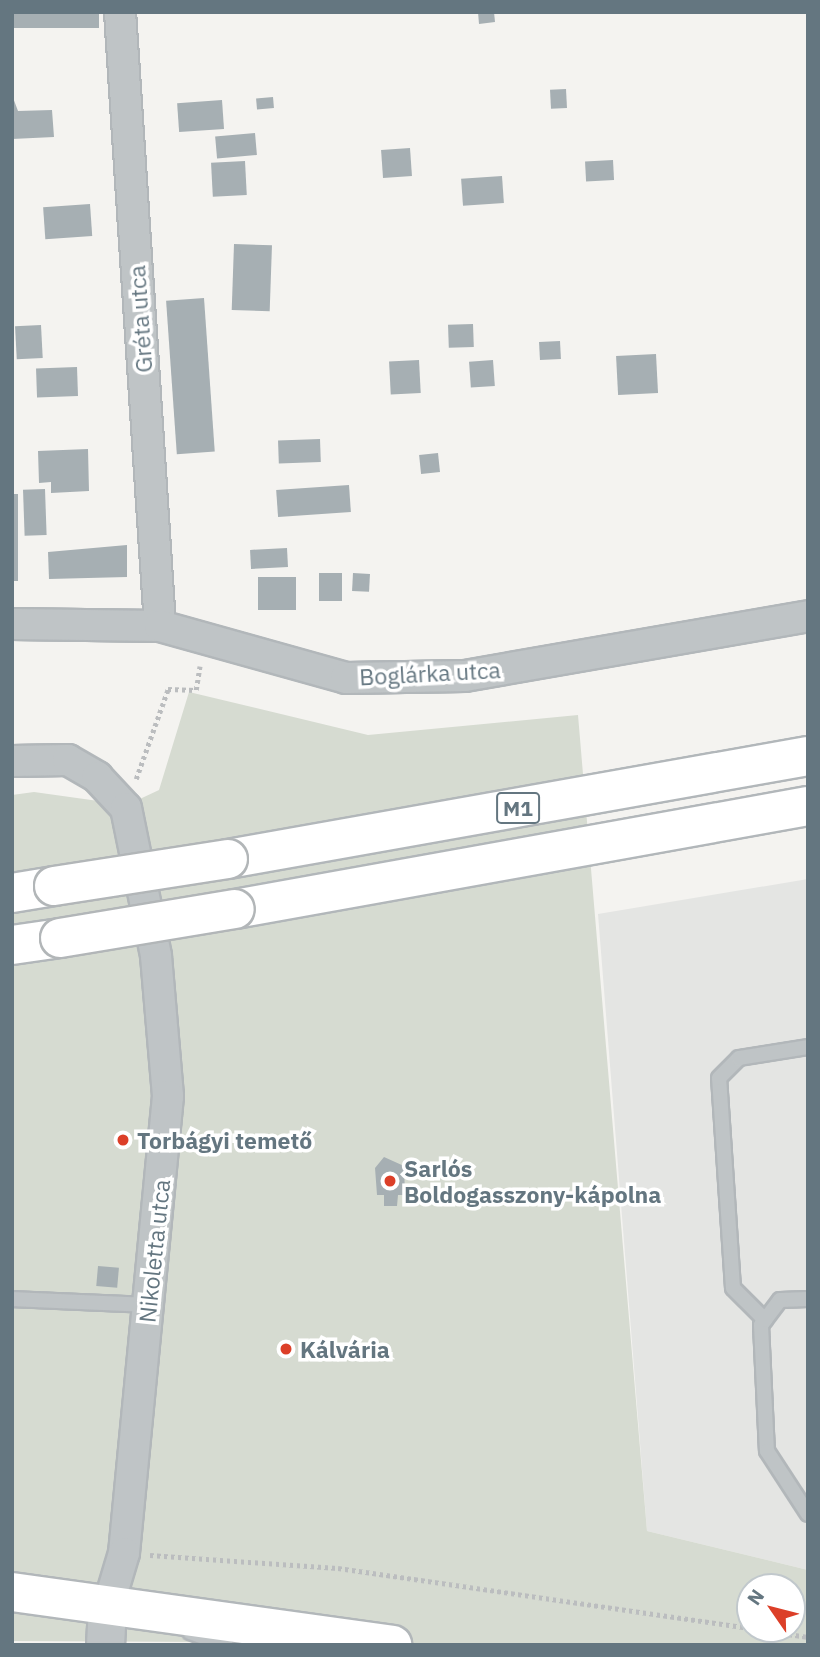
<!DOCTYPE html>
<html>
<head>
<meta charset="utf-8">
<style>
  body { margin:0 }
  #map { position:relative; width:820px; height:1657px; overflow:hidden; background:#f4f3f0; font-family:"IBM Plex Sans",sans-serif }
  div>[style] { position:absolute }
  .built>* { inset:0; background:#e4e5e3 }
  .green>* { inset:0; background:#d6dbd1 }
  .building>* { inset:0; background:#a6afb3; transform-origin:0 0 }
  .path>* { height:4.5px; margin-top:-2.25px; transform-origin:0; background:repeating-linear-gradient(90deg,#bbbdbf 0 3.5px,transparent 0 7px) }
  .roads { filter:drop-shadow(2px 0 #b2b7ba) drop-shadow(-2px 0 #b2b7ba) drop-shadow(0 2px #b2b7ba) drop-shadow(0 -2px #b2b7ba) }
  .service>* { height:14px; margin:-7px; padding:0 7px; transform-origin:7px; border-radius:7px; background:#bfc4c6 }
  .minor>* { height:30px; margin:-15px; padding:0 15px; transform-origin:15px; border-radius:15px; background:#bfc4c6 }
  .tertiary>* { height:37px; margin:-18.5px; padding:0 18.5px; transform-origin:18.5px; border-radius:18.5px; background:#bfc4c6 }
  .primary>* { height:38px; margin:-19px; padding:0 19px; transform-origin:19px; border-radius:19px; background:#fff }
  .motorway>* { height:38px; margin:-19px; padding:0 19px; transform-origin:19px; border-radius:19px; background:#fff }
  .bridges { filter:drop-shadow(2px 0 #b2b6b8) drop-shadow(-2px 0 #b2b6b8) drop-shadow(0 2px #b2b6b8) drop-shadow(0 -2px #b2b6b8) }
  .motorway-bridge>* { height:38px; margin:-19px; padding:0 19px; transform-origin:19px; border-radius:19px; background:#fff }
  .dots>* { width:19px; height:19px; translate:-50% -50%; box-sizing:border-box; border:4px solid #fff; border-radius:50% }
  span { translate:-50% -50%; white-space:nowrap; text-align:center; line-height:1.15; -webkit-text-stroke:7px #fff; paint-order:stroke }
  .shield-label span { padding:2px 5px; background:#fff; border:2px solid; border-radius:5px; -webkit-text-stroke-width:0 }
  .shield-label { font-size:21px; color:#647680; font-weight:700 }
  .street-label { font-size:23px; color:#647680 }
  .poi-label { font-size:23px; color:#647680; font-weight:700 }
  .left { translate:0 -50%; text-align:left }
  .frame { position:absolute; inset:0; border:14px solid #647680; pointer-events:none }
  .north { position:absolute; left:736px; top:1573px; width:70px; height:70px; box-sizing:border-box; background:#fff; border:2px solid #c1c8cc; border-radius:50%; rotate:305deg; font-size:19px; font-weight:700; line-height:28px; text-align:center; color:#647680 }
  .north::after { content:''; display:block; margin:auto; width:24px; height:32px; background:#dc3f28; clip-path:polygon(50% 0,100% 100%,50% 72%,0 100%) }
</style>
</head>
<body>
<div id="map">
  <div class="built">
    <div style="clip-path:polygon(808px 879px,808px 1570px,647px 1531px,598px 914px)"></div>
  </div>
  <div class="green">
    <div style="clip-path:polygon(evenodd,189px 692px,368px 735px,578px 715px,647px 1531px,808px 1570px,808px 1645px,12px 1641px,12px 795px,34px 792px,127px 805px,159px 790px,189px 692px,750px 1587px,792px 1587px,792px 1629px,750px 1629px,750px 1587px)"></div>
  </div>
  <div class="building">
    <div style="left:12px;top:12px;width:87px;height:16px"></div>
    <div style="clip-path:polygon(478px 12px,494px 12px,495px 22px,479px 24px)"></div>
    <div style="left:566px;top:89px;width:19px;height:16px;rotate:87deg"></div>
    <div style="clip-path:polygon(12px 95px,18px 111px,52px 110px,54px 137px,12px 139px)"></div>
    <div style="left:273px;top:97px;width:11px;height:17px;rotate:85deg"></div>
    <div style="left:222px;top:100px;width:29px;height:45px;rotate:86deg"></div>
    <div style="left:255px;top:133px;width:22px;height:40px;rotate:85deg"></div>
    <div style="left:410px;top:148px;width:28px;height:29px;rotate:86deg"></div>
    <div style="left:613px;top:160px;width:20px;height:28px;rotate:87deg"></div>
    <div style="left:245px;top:161px;width:34px;height:34px;rotate:87deg"></div>
    <div style="left:502px;top:176px;width:27px;height:41px;rotate:86deg"></div>
    <div style="left:90px;top:204px;width:32px;height:47px;rotate:86deg"></div>
    <div style="left:234px;top:244px;width:38px;height:66px;rotate:2deg"></div>
    <div style="left:204px;top:298px;width:154px;height:38px;rotate:86deg"></div>
    <div style="left:473px;top:324px;width:23px;height:25px;rotate:88deg"></div>
    <div style="left:41px;top:325px;width:33px;height:26px;rotate:87deg"></div>
    <div style="left:560px;top:341px;width:18px;height:21px;rotate:87deg"></div>
    <div style="left:656px;top:354px;width:39px;height:40px;rotate:87deg"></div>
    <div style="left:419px;top:360px;width:33px;height:30px;rotate:87deg"></div>
    <div style="left:493px;top:360px;width:26px;height:24px;rotate:86deg"></div>
    <div style="left:77px;top:367px;width:29px;height:41px;rotate:88deg"></div>
    <div style="left:320px;top:439px;width:23px;height:42px;rotate:88deg"></div>
    <div style="clip-path:polygon(88px 449px,89px 491px,51px 493px,51px 482px,39px 483px,38px 451px)"></div>
    <div style="left:438px;top:453px;width:19px;height:19px;rotate:84deg"></div>
    <div style="left:349px;top:485px;width:27px;height:73px;rotate:86deg"></div>
    <div style="left:45px;top:489px;width:46px;height:22px;rotate:88deg"></div>
    <div style="left:12px;top:494px;width:6px;height:87px"></div>
    <div style="clip-path:polygon(127px 545px,127px 577px,49px 579px,48px 552px)"></div>
    <div style="left:287px;top:548px;width:19px;height:37px;rotate:87deg"></div>
    <div style="left:319px;top:573px;width:23px;height:28px"></div>
    <div style="left:353px;top:573px;width:17px;height:18px;rotate:3deg"></div>
    <div style="left:258px;top:577px;width:38px;height:33px"></div>
    <div style="clip-path:polygon(384px 1157px,404px 1166px,405px 1195px,398px 1195px,397px 1206px,384px 1206px,384px 1195px,377px 1195px,375px 1168px)"></div>
    <div style="left:98px;top:1266px;width:21px;height:20px;rotate:5deg"></div>
  </div>
  <div class="path">
    <div style="left:136px;top:779px;width:96px;rotate:-70.4deg"></div>
    <div style="left:168px;top:689px;width:28px;rotate:2deg"></div>
    <div style="left:196px;top:690px;width:24px;rotate:-81deg"></div>
    <div style="left:150px;top:1555px;width:188px;rotate:4deg"></div>
    <div style="left:338px;top:1568px;width:416px;rotate:8.3deg"></div>
    <div style="left:754px;top:1629px;width:55px;rotate:8.4deg"></div>
  </div>
  <div class="roads">
    <div class="service">
      <div style="left:12px;top:1299px;width:136px;rotate:2.5deg"></div>
      <div style="left:808px;top:1299px;width:28px;rotate:178deg"></div>
      <div style="left:780px;top:1300px;width:31px;rotate:127deg"></div>
      <div style="left:761px;top:1325px;width:126px;rotate:87.3deg"></div>
      <div style="left:767px;top:1451px;width:75px;rotate:56.9deg"></div>
      <div style="left:765px;top:1320px;width:45px;rotate:-135deg"></div>
      <div style="left:733px;top:1288px;width:210px;rotate:-93.8deg"></div>
      <div style="left:719px;top:1078px;width:28px;rotate:-45deg"></div>
      <div style="left:739px;top:1058px;width:70px;rotate:-9.1deg"></div>
      <div style="left:190px;top:1632px;width:38px;rotate:20deg"></div>
    </div>
    <div class="minor">
      <div style="left:120px;top:12px;width:615px;rotate:86.27deg"></div>
      <div style="left:12px;top:624px;width:148px;rotate:0.8deg"></div>
      <div style="left:160px;top:626px;width:193px;rotate:15.6deg"></div>
      <div style="left:346px;top:678px;width:119px;rotate:-1deg"></div>
      <div style="left:465px;top:676px;width:348px;rotate:-9.9deg"></div>
      <div style="left:12px;top:761px;width:56px;rotate:-1deg"></div>
      <div style="left:68px;top:760px;width:34px;rotate:30deg"></div>
      <div style="left:97px;top:777px;width:42px;rotate:46.9deg"></div>
      <div style="left:126px;top:808px;width:151px;rotate:78.5deg"></div>
      <div style="left:156px;top:956px;width:141px;rotate:85.1deg"></div>
      <div style="left:168px;top:1096px;width:459px;rotate:95.5deg"></div>
      <div style="left:124px;top:1553px;width:59px;rotate:106.6deg"></div>
    </div>
    <div class="tertiary">
      <div style="left:105px;top:1645px;width:35px;rotate:-87deg"></div>
    </div>
    <div class="primary">
      <div style="left:12px;top:1592px;width:384px;rotate:7.9deg"></div>
    </div>
    <div class="motorway">
      <div style="left:228px;top:859px;width:589px;rotate:-10.07deg"></div>
      <div style="left:12px;top:893px;width:43px;rotate:-9.5deg"></div>
      <div style="left:235px;top:909px;width:582px;rotate:-10.19deg"></div>
      <div style="left:12px;top:945px;width:49px;rotate:-8.3deg"></div>
    </div>
  </div>
  <div class="bridges">
    <div class="motorway-bridge">
      <div style="left:54px;top:886px;width:176px;rotate:-8.8deg"></div>
      <div style="left:60px;top:938px;width:177px;rotate:-9.4deg"></div>
    </div>
  </div>
  <div class="dots">
    <div style="left:123px;top:1140px;background:#dc3f28"></div>
    <div style="left:390px;top:1181px;background:#dc3f28"></div>
    <div style="left:286px;top:1349px;background:#dc3f28"></div>
  </div>
  <div class="shield-label">
    <span style="left:518px;top:808px">M1</span>
  </div>
  <div class="street-label">
    <span style="left:140px;top:319px;rotate:-94deg">Gréta utca</span>
    <span style="left:430px;top:673px;rotate:-3deg">Boglárka utca</span>
    <span style="left:154px;top:1251px;rotate:-84deg">Nikoletta utca</span>
  </div>
  <div class="poi-label">
    <span class="left" style="left:137px;top:1140px">Torbágyi temető</span>
    <span class="left" style="left:404px;top:1181px">Sarlós<br>Boldogasszony-kápolna</span>
    <span class="left" style="left:300px;top:1349px">Kálvária</span>
  </div>
  <div class="frame"></div>
  <div class="north">N</div>
</div>
</body>
</html>
